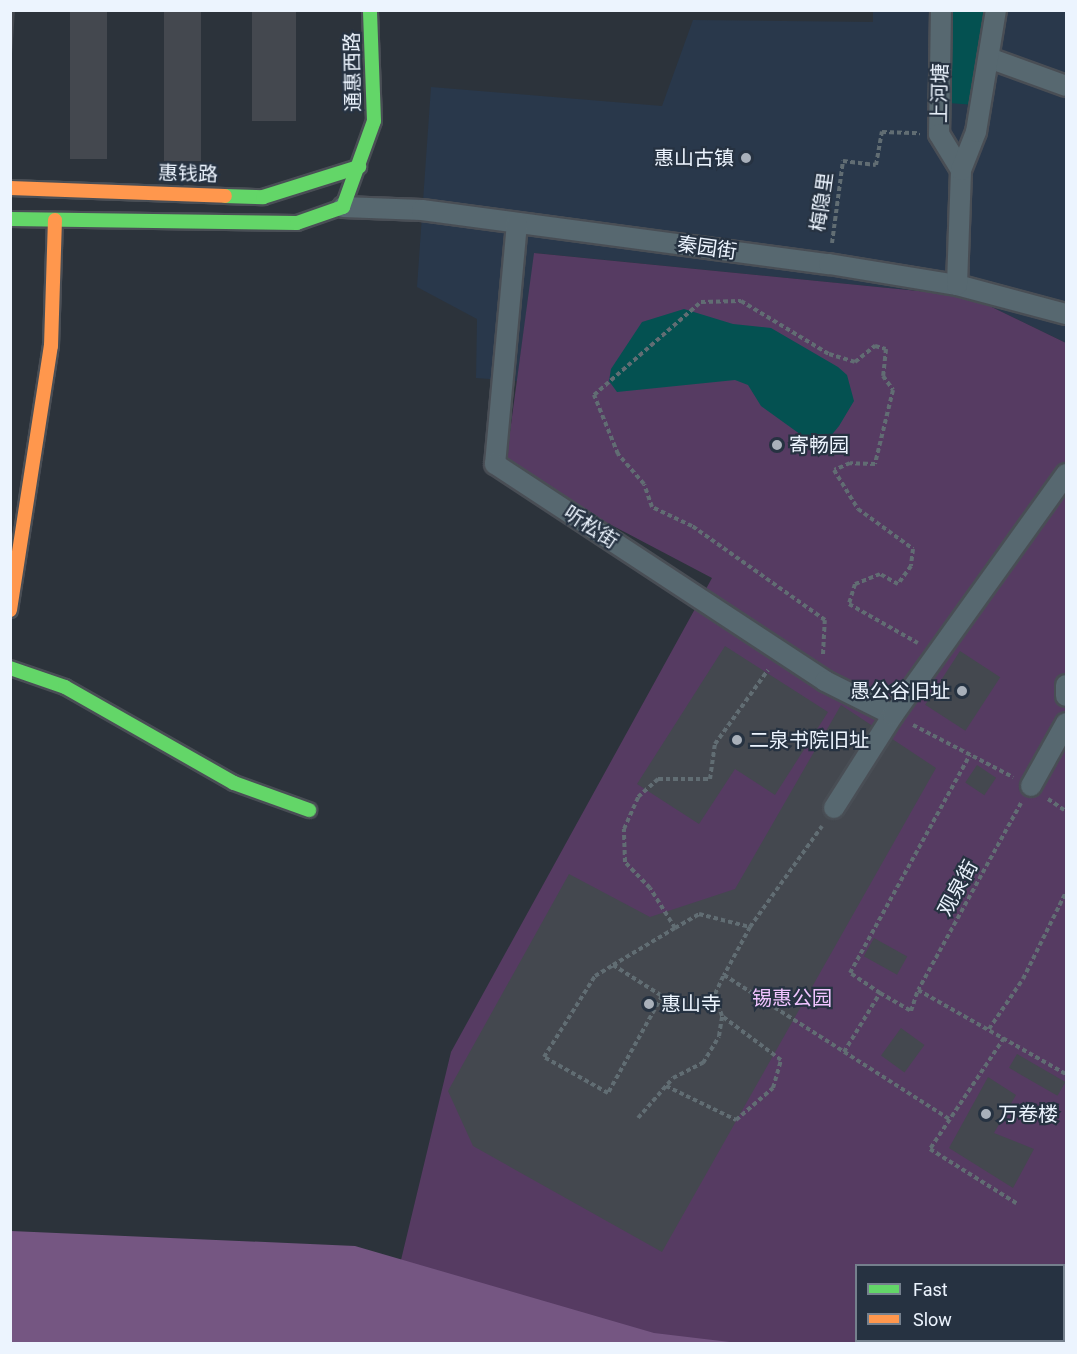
<!DOCTYPE html>
<html>
<head>
<meta charset="utf-8">
<style>
  body { margin:0 }
  #map { position:relative; width:1077px; height:1354px; overflow:hidden; background:#2c333b; font-family:Roboto,"Noto Sans SC",sans-serif }
  div>[style] { position:absolute }
  .built>* { inset:0; background:#29384b }
  .green>* { inset:0; background:#563b62 }
  .forest>* { inset:0; background:#755682 }
  .water>* { inset:0; background:#045151 }
  .building>* { inset:0; background:#44484f; transform-origin:0 0 }
  .path>* { height:4px; margin-top:-2px; transform-origin:0; background:repeating-linear-gradient(90deg,#616d73 0 4.5px,transparent 0 7.5px) }
  .roads { filter:drop-shadow(2px 0 #494e55) drop-shadow(-2px 0 #494e55) drop-shadow(0 2px #494e55) drop-shadow(0 -2px #494e55) }
  .street>* { height:20px; margin:-10px; padding:0 10px; transform-origin:10px; border-radius:10px; background:#576870 }
  .fast>* { height:14px; margin:-7px; padding:0 7px; transform-origin:7px; border-radius:7px; background:#63d668 }
  .slow>* { height:14px; margin:-7px; padding:0 7px; transform-origin:7px; border-radius:7px; background:#ff974d }
  .dots>* { width:16px; height:16px; translate:-50% -50%; box-sizing:border-box; border:3px solid #263241; border-radius:50% }
  span { translate:-50% -50%; white-space:nowrap; text-align:center; line-height:1.15; -webkit-text-stroke:4.5px #263241; paint-order:stroke }
  .street-label { font-size:20px; color:#ecf4fe }
  .poi-label { font-size:20px; color:#ecf4fe }
  .right { translate:-100% -50%; text-align:right }
  .left { translate:0 -50%; text-align:left }
  .park-label { font-size:20px; color:#f0c3ff }
  .frame { position:absolute; inset:0; border:12px solid #ecf4fe; pointer-events:none }
  .legend { position:absolute; left:855px; top:1264px; width:210px; height:78px; box-sizing:border-box; background:#263241; border:2px solid #75808d; margin:0; padding:8px 10px; list-style:none; font-size:18px; color:#ecf4fe }
  .legend li { display:flex; align-items:center; gap:12px; height:30px }
  .legend b { width:30px; border:2px solid #75808d }
</style>
</head>
<body>
<div id="map">
  <div class="built">
    <div style="clip-path:polygon(873px 11px,1066px 11px,1066px 343px,969px 296px,535px 253px,517px 381px,476px 378px,477px 319px,417px 287px,431px 87px,662px 106px,693px 20px,873px 22px)"></div>
  </div>
  <div class="green">
    <div style="clip-path:polygon(evenodd,534px 253px,969px 296px,1066px 343px,1066px 1343px,356px 1344px,395px 1285px,451px 1052px,712px 578px,505px 469px,534px 253px,856px 1266px,1064px 1266px,1064px 1340px,856px 1340px,856px 1266px)"></div>
  </div>
  <div class="forest">
    <div style="clip-path:polygon(11px 1231px,355px 1246px,654px 1333px,738px 1343px,11px 1343px)"></div>
  </div>
  <div class="water">
    <div style="clip-path:polygon(950px 11px,985px 11px,975px 105px,949px 103px)"></div>
    <div style="clip-path:polygon(684px 309px,733px 324px,771px 328px,838px 367px,847px 375px,854px 401px,839px 426px,830px 437px,804px 437px,761px 406px,748px 385px,735px 380px,617px 392px,609px 381px,611px 369px,642px 322px)"></div>
  </div>
  <div class="building">
    <div style="clip-path:polygon(10px 10px,15px 10px,12px 54px,10px 54px)"></div>
    <div style="left:70px;top:10px;width:37px;height:149px"></div>
    <div style="left:164px;top:10px;width:37px;height:151px"></div>
    <div style="left:252px;top:10px;width:44px;height:111px"></div>
    <div style="clip-path:polygon(725px 646px,828px 712px,775px 795px,735px 769px,699px 824px,637px 784px)"></div>
    <div style="left:960px;top:651px;width:48px;height:64px;rotate:33deg"></div>
    <div style="clip-path:polygon(841px 705px,936px 768px,662px 1252px,473px 1146px,448px 1091px,569px 874px,650px 917px,735px 889px)"></div>
    <div style="left:977px;top:765px;width:23px;height:21px;rotate:34deg"></div>
    <div style="left:874px;top:938px;width:38px;height:21px;rotate:29deg"></div>
    <div style="left:901px;top:1028px;width:29px;height:34px;rotate:36deg"></div>
    <div style="left:1017px;top:1054px;width:56px;height:16px;rotate:30deg"></div>
    <div style="clip-path:polygon(988px 1077px,1016px 1095px,994px 1133px,1034px 1149px,1013px 1188px,949px 1148px)"></div>
  </div>
  <div class="path">
    <div style="left:832px;top:243px;width:83px;rotate:-82.4deg"></div>
    <div style="left:843px;top:161px;width:33px;rotate:7deg"></div>
    <div style="left:876px;top:165px;width:34px;rotate:-80deg"></div>
    <div style="left:882px;top:132px;width:38px;rotate:2deg"></div>
    <div style="left:823px;top:654px;width:34px;rotate:-87deg"></div>
    <div style="left:825px;top:620px;width:163px;rotate:-144.7deg"></div>
    <div style="left:692px;top:526px;width:44px;rotate:-154.6deg"></div>
    <div style="left:652px;top:507px;width:24px;rotate:-109deg"></div>
    <div style="left:644px;top:484px;width:40px;rotate:-131deg"></div>
    <div style="left:618px;top:454px;width:64px;rotate:-112.1deg"></div>
    <div style="left:594px;top:395px;width:142px;rotate:-41deg"></div>
    <div style="left:701px;top:302px;width:40px;rotate:-1.4deg"></div>
    <div style="left:741px;top:301px;width:103px;rotate:31.1deg"></div>
    <div style="left:829px;top:354px;width:27px;rotate:17deg"></div>
    <div style="left:855px;top:362px;width:26px;rotate:-39deg"></div>
    <div style="left:875px;top:346px;width:11px;rotate:15deg"></div>
    <div style="left:886px;top:349px;width:27px;rotate:96deg"></div>
    <div style="left:883px;top:376px;width:17px;rotate:54deg"></div>
    <div style="left:893px;top:390px;width:76px;rotate:103.7deg"></div>
    <div style="left:875px;top:464px;width:25px;rotate:-178deg"></div>
    <div style="left:850px;top:463px;width:17px;rotate:156deg"></div>
    <div style="left:834px;top:470px;width:46px;rotate:58.4deg"></div>
    <div style="left:858px;top:509px;width:68px;rotate:36deg"></div>
    <div style="left:913px;top:549px;width:17px;rotate:97deg"></div>
    <div style="left:911px;top:566px;width:22px;rotate:126deg"></div>
    <div style="left:898px;top:584px;width:21px;rotate:-151deg"></div>
    <div style="left:880px;top:574px;width:27px;rotate:158deg"></div>
    <div style="left:855px;top:584px;width:21px;rotate:107deg"></div>
    <div style="left:849px;top:604px;width:79px;rotate:29.5deg"></div>
    <div style="left:913px;top:725px;width:113px;rotate:27.5deg"></div>
    <div style="left:1048px;top:799px;width:22px;rotate:34deg"></div>
    <div style="left:1021px;top:803px;width:213px;rotate:118.8deg"></div>
    <div style="left:918px;top:990px;width:170px;rotate:29.6deg"></div>
    <div style="left:750px;top:927px;width:55px;rotate:118.4deg"></div>
    <div style="left:724px;top:975px;width:267px;rotate:32.6deg"></div>
    <div style="left:675px;top:928px;width:47px;rotate:-122deg"></div>
    <div style="left:650px;top:888px;width:36px;rotate:-134deg"></div>
    <div style="left:625px;top:862px;width:33px;rotate:-92deg"></div>
    <div style="left:624px;top:829px;width:35px;rotate:-66deg"></div>
    <div style="left:638px;top:797px;width:27px;rotate:-42deg"></div>
    <div style="left:658px;top:779px;width:52px"></div>
    <div style="left:710px;top:779px;width:35px;rotate:-82deg"></div>
    <div style="left:715px;top:744px;width:91px;rotate:-54.4deg"></div>
    <div style="left:613px;top:965px;width:58px;rotate:32.3deg"></div>
    <div style="left:662px;top:996px;width:111px;rotate:119.1deg"></div>
    <div style="left:608px;top:1093px;width:73px;rotate:-150.6deg"></div>
    <div style="left:544px;top:1057px;width:96px;rotate:-57.8deg"></div>
    <div style="left:595px;top:976px;width:21px;rotate:-31deg"></div>
    <div style="left:613px;top:965px;width:72px;rotate:-30.8deg"></div>
    <div style="left:675px;top:928px;width:28px;rotate:-30deg"></div>
    <div style="left:699px;top:914px;width:53px;rotate:14.3deg"></div>
    <div style="left:750px;top:927px;width:124px;rotate:-54.5deg"></div>
    <div style="left:880px;top:993px;width:36px;rotate:-146deg"></div>
    <div style="left:850px;top:973px;width:249px;rotate:-61.2deg"></div>
    <div style="left:989px;top:1029px;width:60px;rotate:-55.8deg"></div>
    <div style="left:1023px;top:979px;width:97px;rotate:-63.7deg"></div>
    <div style="left:1004px;top:1038px;width:133px;rotate:123.7deg"></div>
    <div style="left:930px;top:1149px;width:102px;rotate:32.1deg"></div>
    <div style="left:844px;top:1052px;width:69px;rotate:-58.6deg"></div>
    <div style="left:880px;top:993px;width:36px;rotate:30deg"></div>
    <div style="left:911px;top:1011px;width:22px;rotate:-72deg"></div>
    <div style="left:666px;top:1086px;width:78px;rotate:25.9deg"></div>
    <div style="left:736px;top:1120px;width:49px;rotate:-40.9deg"></div>
    <div style="left:773px;top:1088px;width:29px;rotate:-74deg"></div>
    <div style="left:781px;top:1060px;width:74px;rotate:-143.3deg"></div>
    <div style="left:638px;top:1118px;width:53px;rotate:-48.8deg"></div>
    <div style="left:673px;top:1078px;width:34px;rotate:-27deg"></div>
    <div style="left:703px;top:1063px;width:31px;rotate:-59deg"></div>
    <div style="left:719px;top:1036px;width:20px;rotate:-81deg"></div>
    <div style="left:722px;top:1016px;width:23px;rotate:-108deg"></div>
    <div style="left:715px;top:994px;width:21px;rotate:-65deg"></div>
  </div>
  <div class="roads">
    <div class="street">
      <div style="left:941px;top:10px;width:124px;rotate:90.9deg"></div>
      <div style="left:939px;top:134px;width:42px;rotate:58.6deg"></div>
      <div style="left:989px;top:58px;width:82px;rotate:20deg"></div>
      <div style="left:343px;top:207px;width:79px;rotate:2.2deg"></div>
      <div style="left:422px;top:210px;width:411px;rotate:7.6deg"></div>
      <div style="left:829px;top:264px;width:130px;rotate:9.3deg"></div>
      <div style="left:957px;top:285px;width:113px;rotate:14.9deg"></div>
      <div style="left:517px;top:223px;width:242px;rotate:95.2deg"></div>
      <div style="left:495px;top:464px;width:395px;rotate:33.3deg"></div>
      <div style="left:825px;top:681px;width:76px;rotate:26.6deg"></div>
      <div style="left:957px;top:285px;width:115px;rotate:-88deg"></div>
      <div style="left:961px;top:170px;width:41px;rotate:-68.5deg"></div>
      <div style="left:976px;top:132px;width:124px;rotate:-80.7deg"></div>
      <div style="left:1066px;top:685px;width:11px;rotate:90deg"></div>
      <div style="left:1031px;top:786px;width:72px;rotate:-60.9deg"></div>
      <div style="left:834px;top:808px;width:110px;rotate:-57.6deg"></div>
      <div style="left:893px;top:715px;width:297px;rotate:-54.3deg"></div>
    </div>
    <div class="fast">
      <div style="left:225px;top:196px;width:38px;rotate:2deg"></div>
      <div style="left:263px;top:197px;width:101px;rotate:-17.4deg"></div>
      <div style="left:10px;top:219px;width:287px;rotate:0.8deg"></div>
      <div style="left:297px;top:223px;width:49px;rotate:-19.2deg"></div>
      <div style="left:343px;top:207px;width:91px;rotate:-70.2deg"></div>
      <div style="left:374px;top:121px;width:111px;rotate:-92.1deg"></div>
      <div style="left:10px;top:668px;width:58px;rotate:19.1deg"></div>
      <div style="left:65px;top:687px;width:194px;rotate:29.6deg"></div>
      <div style="left:234px;top:783px;width:80px;rotate:19.8deg"></div>
    </div>
    <div class="slow">
      <div style="left:10px;top:188px;width:215px;rotate:2.1deg"></div>
      <div style="left:10px;top:610px;width:267px;rotate:-81.2deg"></div>
      <div style="left:51px;top:346px;width:126px;rotate:-88.2deg"></div>
    </div>
  </div>
  <div class="dots">
    <div style="left:746px;top:158px;background:#a9b0ba"></div>
    <div style="left:777px;top:445px;background:#a9b0ba"></div>
    <div style="left:962px;top:691px;background:#a9b0ba"></div>
    <div style="left:737px;top:740px;background:#a9b0ba"></div>
    <div style="left:649px;top:1004px;background:#a9b0ba"></div>
    <div style="left:986px;top:1114px;background:#a9b0ba"></div>
  </div>
  <div class="street-label">
    <span style="left:353px;top:72px;rotate:-91deg">通惠西路</span>
    <span style="left:940px;top:93px;rotate:-89deg">上河塘</span>
    <span style="left:188px;top:174px;rotate:2deg">惠钱路</span>
    <span style="left:822px;top:202px;rotate:-82deg">梅隐里</span>
    <span style="left:707px;top:248px;rotate:8deg">秦园街</span>
    <span style="left:591px;top:527px;rotate:33deg">听松街</span>
    <span style="left:958px;top:888px;rotate:-61deg">观泉街</span>
  </div>
  <div class="poi-label">
    <span class="right" style="left:734px;top:158px">惠山古镇</span>
    <span class="left" style="left:789px;top:445px">寄畅园</span>
    <span class="right" style="left:950px;top:691px">愚公谷旧址</span>
    <span class="left" style="left:749px;top:740px">二泉书院旧址</span>
    <span class="left" style="left:661px;top:1004px">惠山寺</span>
    <span class="left" style="left:998px;top:1114px">万卷楼</span>
  </div>
  <div class="park-label">
    <span style="left:792px;top:998px">锡惠公园</span>
  </div>
  <div class="frame"></div>
  <ul class="legend">
  <li><b style="height:8px;background:#63d668"></b>Fast</li>
  <li><b style="height:8px;background:#ff974d"></b>Slow</li>
  </ul>
</div>
</body>
</html>
